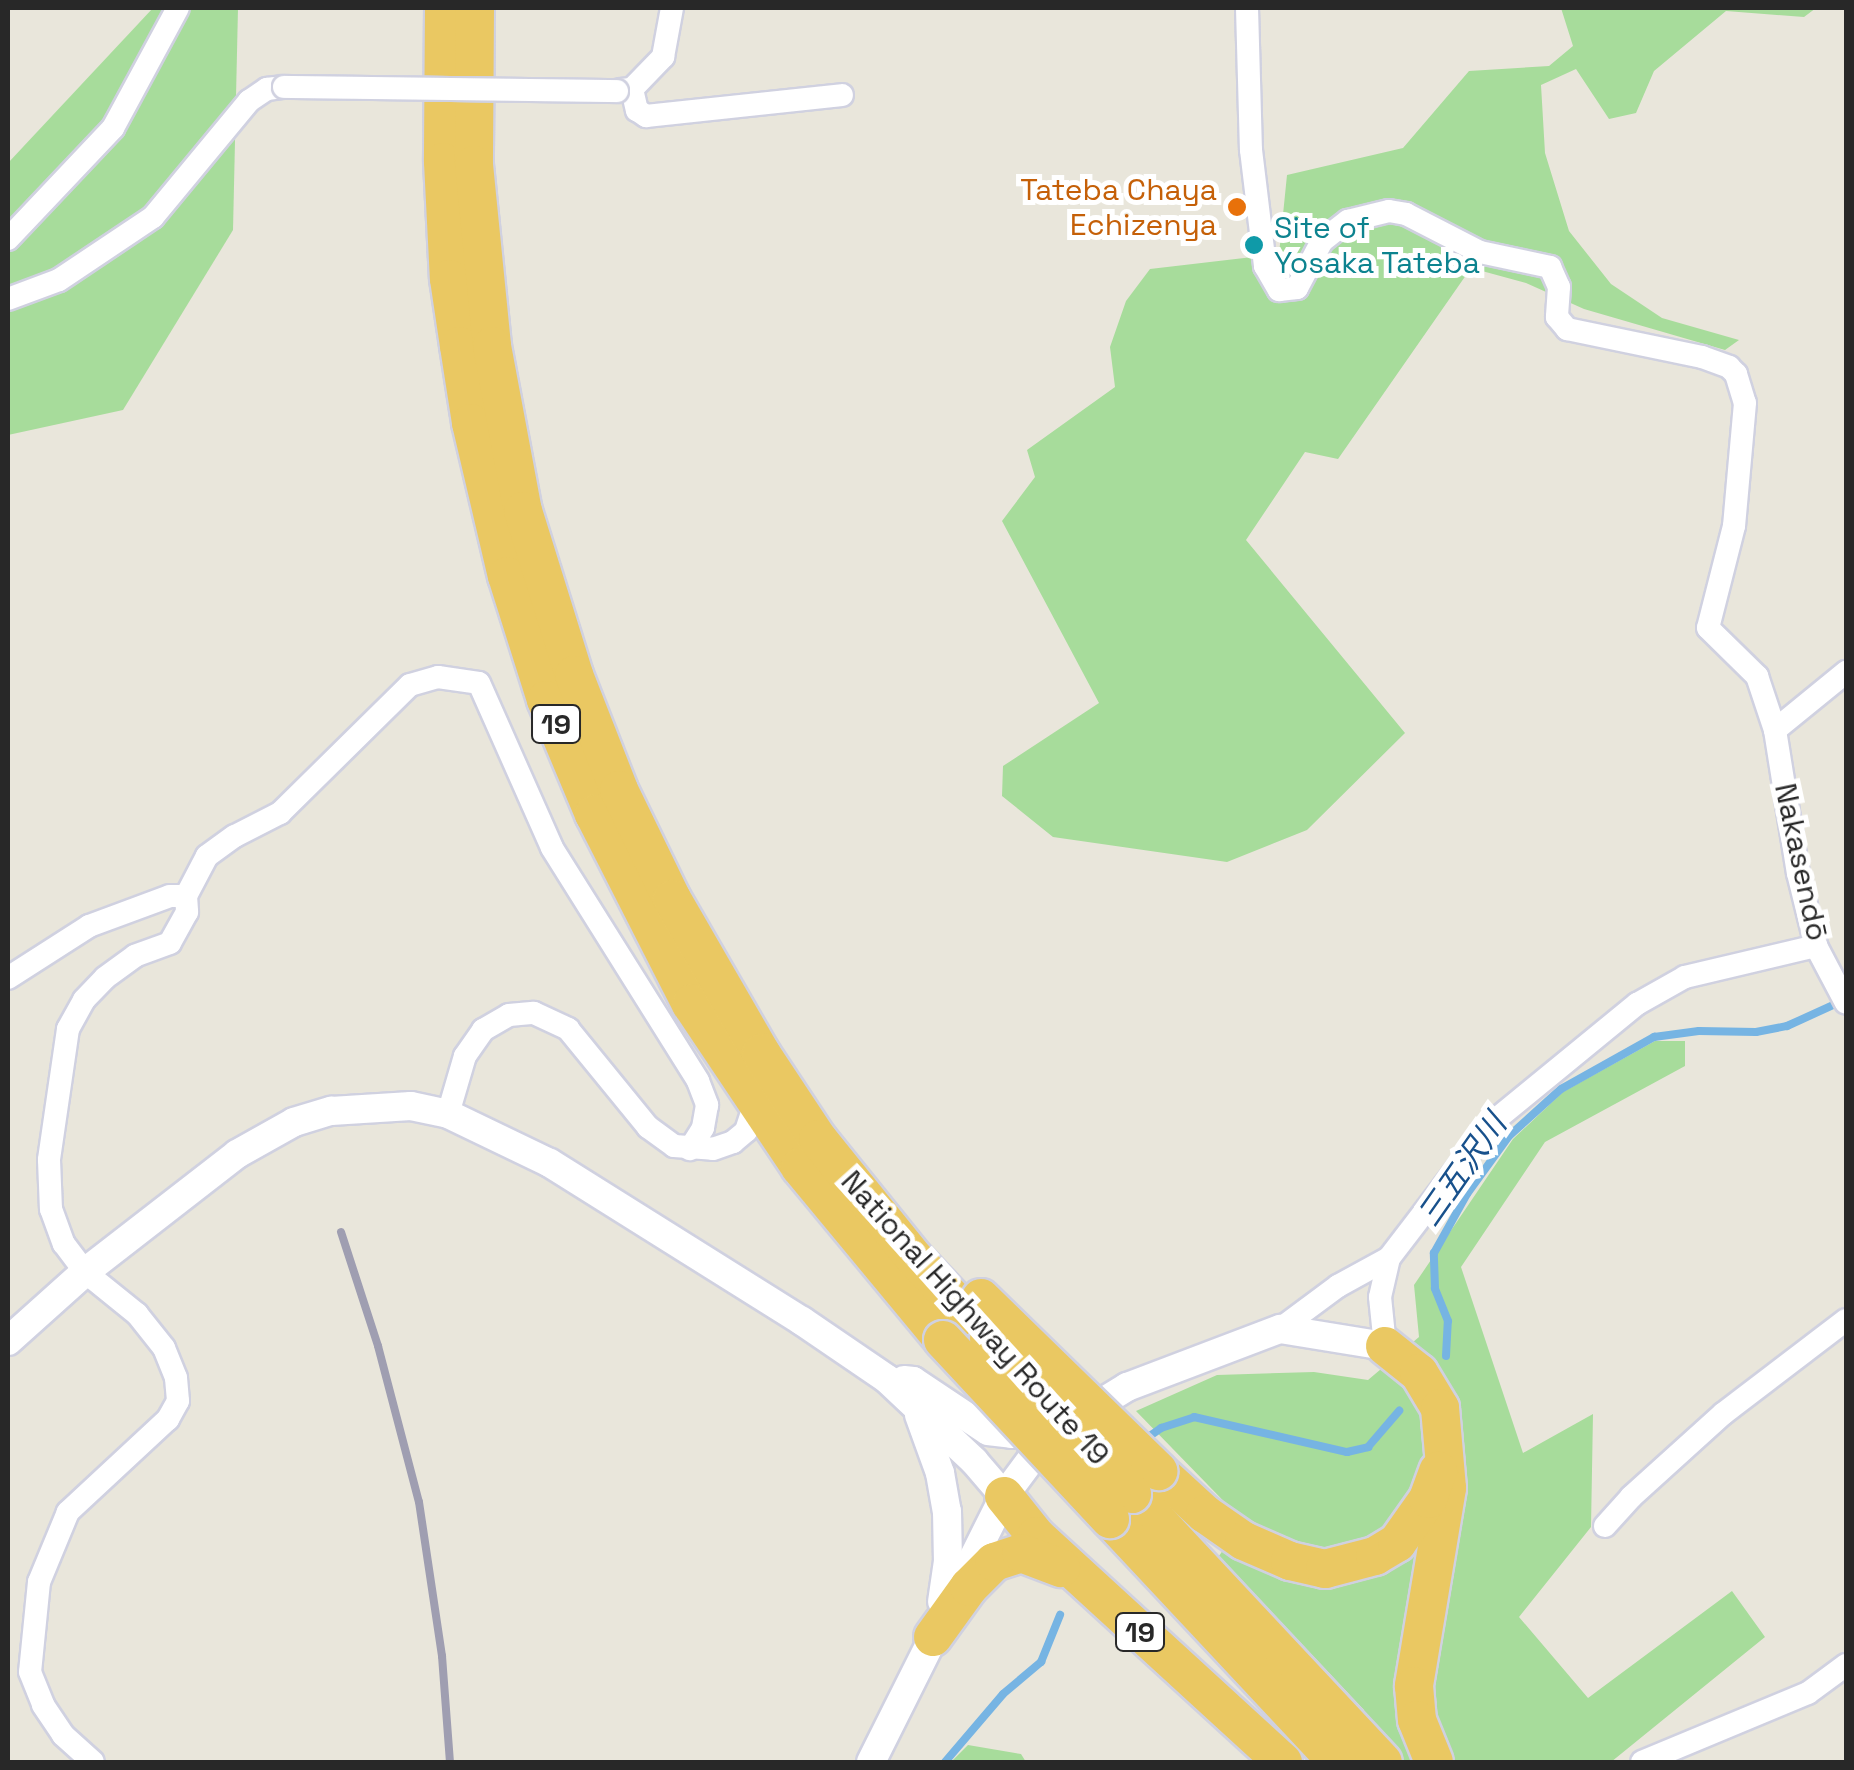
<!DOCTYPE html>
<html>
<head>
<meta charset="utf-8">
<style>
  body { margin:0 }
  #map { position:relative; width:1854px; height:1770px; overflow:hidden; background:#e9e6db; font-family:"Space Grotesk","Noto Sans JP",sans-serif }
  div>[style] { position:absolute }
  .green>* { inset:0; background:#a7dc9b }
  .stream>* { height:8px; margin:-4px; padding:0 4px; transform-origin:4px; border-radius:4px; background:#76b4e3 }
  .roads { filter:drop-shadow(2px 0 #d0d1e0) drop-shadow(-2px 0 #d0d1e0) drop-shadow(0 2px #d0d1e0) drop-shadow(0 -2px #d0d1e0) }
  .minor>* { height:22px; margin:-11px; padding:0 11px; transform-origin:11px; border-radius:11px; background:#fff }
  .tertiary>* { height:28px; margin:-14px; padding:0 14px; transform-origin:14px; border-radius:14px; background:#fff }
  .trunk>* { height:38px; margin:-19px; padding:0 19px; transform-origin:19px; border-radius:19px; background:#eac862 }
  .rail>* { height:8px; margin:-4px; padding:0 4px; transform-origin:4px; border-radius:4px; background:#9f9eb1 }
  .bridges { filter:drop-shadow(2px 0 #d0d1e0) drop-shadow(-2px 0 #d0d1e0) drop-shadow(0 2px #d0d1e0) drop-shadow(0 -2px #d0d1e0) }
  .minor-bridge>* { height:22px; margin:-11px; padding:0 11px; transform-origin:11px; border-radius:11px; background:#fff }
  .trunk-bridge>* { height:38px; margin:-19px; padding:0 19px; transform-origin:19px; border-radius:19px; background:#eac862 }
  .dots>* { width:28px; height:28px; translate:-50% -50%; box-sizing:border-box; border:5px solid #fff; border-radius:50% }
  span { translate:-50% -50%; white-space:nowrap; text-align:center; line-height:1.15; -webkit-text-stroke:10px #fff; paint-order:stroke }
  .shield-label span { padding:2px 8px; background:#fff; border:2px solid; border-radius:8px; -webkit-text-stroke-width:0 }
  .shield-label { font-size:28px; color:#282828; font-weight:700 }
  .food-label { font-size:30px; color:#c56008 }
  .right { translate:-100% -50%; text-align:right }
  .culture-label { font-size:30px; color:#0d838f }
  .left { translate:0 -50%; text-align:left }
  .street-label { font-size:30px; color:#282828 }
  .water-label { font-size:32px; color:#18518c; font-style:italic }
  .frame { position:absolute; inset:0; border:10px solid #282828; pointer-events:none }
</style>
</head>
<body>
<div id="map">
  <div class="green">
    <div style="clip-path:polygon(153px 8px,238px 8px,233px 230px,123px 410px,8px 435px,8px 163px)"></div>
    <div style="clip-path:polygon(1561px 8px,1816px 8px,1804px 17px,1726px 11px,1654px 71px,1636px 113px,1609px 119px,1576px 69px,1541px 85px,1545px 153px,1569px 231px,1611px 284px,1662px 318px,1739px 340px,1725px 350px,1584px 309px,1526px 283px,1471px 268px,1338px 459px,1305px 452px,1246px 540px,1405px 733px,1307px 830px,1227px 862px,1053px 837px,1002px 796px,1003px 766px,1099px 703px,1002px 521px,1035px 477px,1027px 450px,1115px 387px,1110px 347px,1126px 301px,1150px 269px,1279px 254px,1287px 175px,1403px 148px,1469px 71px,1549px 66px,1573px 46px)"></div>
    <div style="clip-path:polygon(1655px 1041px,1685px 1041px,1685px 1066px,1545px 1142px,1461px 1267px,1523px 1453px,1593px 1414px,1591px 1527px,1519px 1617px,1588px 1698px,1732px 1591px,1765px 1637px,1611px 1762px,1326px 1762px,1364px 1710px,1219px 1556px,1243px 1521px,1136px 1411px,1217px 1375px,1314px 1372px,1368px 1380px,1419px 1337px,1414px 1285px,1513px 1139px,1563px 1092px)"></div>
    <div style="clip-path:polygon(968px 1745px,1021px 1754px,1026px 1762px,951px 1762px)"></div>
  </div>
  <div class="stream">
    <div style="left:1446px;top:1356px;width:35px;rotate:-87deg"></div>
    <div style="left:1448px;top:1321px;width:35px;rotate:-112deg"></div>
    <div style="left:1435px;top:1288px;width:35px;rotate:-92deg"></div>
    <div style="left:1434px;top:1253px;width:68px;rotate:-60.8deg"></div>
    <div style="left:1467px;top:1194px;width:72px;rotate:-54.1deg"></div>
    <div style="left:1509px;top:1136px;width:70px;rotate:-42.1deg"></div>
    <div style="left:1561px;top:1089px;width:107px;rotate:-29.2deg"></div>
    <div style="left:1654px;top:1037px;width:45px;rotate:-7.6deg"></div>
    <div style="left:1699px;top:1031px;width:57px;rotate:1deg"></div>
    <div style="left:1756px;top:1032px;width:32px;rotate:-11deg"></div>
    <div style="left:1787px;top:1026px;width:60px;rotate:-24.4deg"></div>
    <div style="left:1144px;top:1440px;width:21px;rotate:-35deg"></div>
    <div style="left:1161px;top:1428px;width:35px;rotate:-18deg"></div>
    <div style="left:1194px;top:1417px;width:157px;rotate:12.9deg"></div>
    <div style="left:1347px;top:1452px;width:22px;rotate:-13deg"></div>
    <div style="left:1368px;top:1447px;width:48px;rotate:-49.3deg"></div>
    <div style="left:945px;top:1762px;width:89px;rotate:-49.5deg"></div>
    <div style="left:1003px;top:1694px;width:50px;rotate:-40.1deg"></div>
    <div style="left:1041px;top:1662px;width:51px;rotate:-68deg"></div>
  </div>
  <div class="roads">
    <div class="minor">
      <div style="left:1247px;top:8px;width:142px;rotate:88.4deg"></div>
      <div style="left:1251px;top:150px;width:117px;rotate:83.1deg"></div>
      <div style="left:1265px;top:266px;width:28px;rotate:60deg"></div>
      <div style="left:1279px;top:290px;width:18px;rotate:-6deg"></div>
      <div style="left:1297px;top:288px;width:53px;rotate:-62deg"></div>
      <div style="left:1322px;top:241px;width:33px;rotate:-38deg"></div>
      <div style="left:1348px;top:221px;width:42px;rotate:-13.7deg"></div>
      <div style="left:1389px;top:211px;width:17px;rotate:10deg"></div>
      <div style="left:1406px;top:214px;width:83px;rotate:27.2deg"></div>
      <div style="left:1480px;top:252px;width:72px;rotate:12.1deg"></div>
      <div style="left:1550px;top:267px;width:22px;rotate:66deg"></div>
      <div style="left:1559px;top:287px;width:30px;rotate:94deg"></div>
      <div style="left:1557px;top:317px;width:16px;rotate:50deg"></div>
      <div style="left:1567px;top:329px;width:138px;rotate:11.7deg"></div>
      <div style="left:1702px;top:357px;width:29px;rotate:20deg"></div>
      <div style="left:1729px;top:367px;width:10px;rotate:45deg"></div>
      <div style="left:1736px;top:374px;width:30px;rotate:73deg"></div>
      <div style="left:1745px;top:403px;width:123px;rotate:95.1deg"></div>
      <div style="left:1734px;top:526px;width:105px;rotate:104.3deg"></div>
      <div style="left:1708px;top:628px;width:69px;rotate:44.4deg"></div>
      <div style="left:1757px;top:676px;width:57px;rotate:71.6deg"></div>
      <div style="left:1775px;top:730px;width:145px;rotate:80.9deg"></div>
      <div style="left:1798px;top:873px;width:75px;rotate:76.1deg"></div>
      <div style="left:1816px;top:946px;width:64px;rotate:62.2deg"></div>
      <div style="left:632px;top:89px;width:22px;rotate:77deg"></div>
      <div style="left:637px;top:110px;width:11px;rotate:34deg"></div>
      <div style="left:646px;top:116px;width:197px;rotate:-6.1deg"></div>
      <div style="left:620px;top:90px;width:12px;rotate:-5deg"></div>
      <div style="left:632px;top:89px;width:45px;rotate:-45.9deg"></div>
      <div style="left:663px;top:57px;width:50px;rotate:-79.6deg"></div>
      <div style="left:8px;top:239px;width:153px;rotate:-46.6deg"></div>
      <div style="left:113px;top:128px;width:136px;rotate:-61.6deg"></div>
      <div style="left:8px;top:299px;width:54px;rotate:-20.4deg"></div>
      <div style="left:59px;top:280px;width:113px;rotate:-33.8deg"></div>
      <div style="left:153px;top:217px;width:151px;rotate:-50.4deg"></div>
      <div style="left:249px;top:101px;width:22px;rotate:-34deg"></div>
      <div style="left:267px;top:89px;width:17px;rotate:-7deg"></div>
      <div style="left:1775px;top:730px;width:92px;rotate:-39.2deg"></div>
      <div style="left:186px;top:896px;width:45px;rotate:-62.3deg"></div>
      <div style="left:207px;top:856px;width:34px;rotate:-36deg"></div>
      <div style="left:235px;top:836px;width:51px;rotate:-27.1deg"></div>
      <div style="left:280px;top:813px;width:182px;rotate:-44.6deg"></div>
      <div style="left:410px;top:685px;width:29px;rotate:-16deg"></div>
      <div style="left:438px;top:677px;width:41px;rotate:8.3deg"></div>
      <div style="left:479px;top:683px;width:180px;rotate:66.1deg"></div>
      <div style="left:552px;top:848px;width:275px;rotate:57.9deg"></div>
      <div style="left:698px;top:1081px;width:26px;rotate:69deg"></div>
      <div style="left:707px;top:1105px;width:23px;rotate:100deg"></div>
      <div style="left:703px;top:1128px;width:25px;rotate:122deg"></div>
      <div style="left:8px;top:978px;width:96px;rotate:-32.7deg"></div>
      <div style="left:89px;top:926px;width:86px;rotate:-20.3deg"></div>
      <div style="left:170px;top:896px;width:16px"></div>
      <div style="left:186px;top:896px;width:16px;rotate:86deg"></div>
      <div style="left:187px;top:912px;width:35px;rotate:119deg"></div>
      <div style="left:170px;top:943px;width:37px;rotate:160deg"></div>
      <div style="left:135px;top:956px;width:37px;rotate:144deg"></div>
      <div style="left:105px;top:978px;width:30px;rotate:134deg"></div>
      <div style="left:84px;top:1000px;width:33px;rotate:119deg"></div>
      <div style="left:68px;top:1029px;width:132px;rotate:98.3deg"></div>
      <div style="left:49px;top:1160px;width:49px;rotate:87.7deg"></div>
      <div style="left:51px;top:1209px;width:37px;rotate:70deg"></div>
      <div style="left:64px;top:1244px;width:35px;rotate:53deg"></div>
      <div style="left:85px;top:1272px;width:67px;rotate:38.9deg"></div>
      <div style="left:137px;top:1314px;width:43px;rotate:51.5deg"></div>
      <div style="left:164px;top:1348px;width:32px;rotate:68deg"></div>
      <div style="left:176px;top:1378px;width:23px;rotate:85deg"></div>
      <div style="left:178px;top:1401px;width:21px;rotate:119deg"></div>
      <div style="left:168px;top:1419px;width:137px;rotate:137.1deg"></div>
      <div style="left:68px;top:1512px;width:76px;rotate:112.5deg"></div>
      <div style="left:39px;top:1582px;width:90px;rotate:95.7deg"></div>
      <div style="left:30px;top:1672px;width:35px;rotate:68deg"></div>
      <div style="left:43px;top:1705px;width:36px;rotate:56deg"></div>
      <div style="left:63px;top:1735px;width:40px;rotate:42deg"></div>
      <div style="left:448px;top:1114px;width:60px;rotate:-73.7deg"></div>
      <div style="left:465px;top:1056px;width:32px;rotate:-55deg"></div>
      <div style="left:483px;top:1030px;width:30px;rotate:-30deg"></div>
      <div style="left:509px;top:1015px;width:25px;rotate:-5deg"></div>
      <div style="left:534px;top:1013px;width:38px;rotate:25deg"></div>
      <div style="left:568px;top:1029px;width:127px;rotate:50.8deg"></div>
      <div style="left:648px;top:1127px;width:32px;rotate:36deg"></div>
      <div style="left:674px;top:1146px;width:39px;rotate:4deg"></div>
      <div style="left:713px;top:1149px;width:21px;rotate:-19deg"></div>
      <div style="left:733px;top:1142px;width:17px;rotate:-40deg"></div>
      <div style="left:746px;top:1131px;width:29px;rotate:-72deg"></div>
      <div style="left:1280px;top:1329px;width:72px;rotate:-36.6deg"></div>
      <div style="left:1338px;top:1286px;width:58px;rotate:-28.8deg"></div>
      <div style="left:1385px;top:1346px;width:49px;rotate:-95.8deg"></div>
      <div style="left:1380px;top:1297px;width:40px;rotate:-77deg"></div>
      <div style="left:1389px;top:1258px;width:173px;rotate:-52.5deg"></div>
      <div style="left:1494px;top:1121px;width:185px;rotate:-39.3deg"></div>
      <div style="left:1637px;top:1004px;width:55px;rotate:-29.4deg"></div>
      <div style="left:1685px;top:977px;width:135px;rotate:-13.3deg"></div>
      <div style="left:1605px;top:1526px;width:39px;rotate:-48deg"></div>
      <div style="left:1631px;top:1497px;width:125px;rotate:-42.1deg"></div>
      <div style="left:1724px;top:1413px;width:153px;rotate:-37.3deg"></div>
      <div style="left:1642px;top:1762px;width:180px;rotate:-22.6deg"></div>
      <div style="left:1808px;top:1693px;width:47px;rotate:-36.4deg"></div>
    </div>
    <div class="tertiary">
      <div style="left:8px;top:1341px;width:103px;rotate:-41.9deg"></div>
      <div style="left:85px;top:1272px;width:192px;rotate:-37.8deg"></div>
      <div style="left:237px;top:1154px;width:65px;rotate:-29.3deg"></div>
      <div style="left:294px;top:1122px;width:39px;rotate:-17deg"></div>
      <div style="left:331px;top:1111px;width:80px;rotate:-3.6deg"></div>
      <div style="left:411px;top:1106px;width:38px;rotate:12deg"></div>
      <div style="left:448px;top:1114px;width:113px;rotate:25.7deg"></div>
      <div style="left:550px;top:1163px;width:297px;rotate:32.1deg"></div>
      <div style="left:802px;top:1321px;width:103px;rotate:34.3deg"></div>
      <div style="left:887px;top:1379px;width:120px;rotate:43.3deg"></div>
      <div style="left:974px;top:1461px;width:46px;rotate:49.4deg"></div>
      <div style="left:904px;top:1380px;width:9px;rotate:6deg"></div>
      <div style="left:913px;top:1381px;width:90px;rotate:33.7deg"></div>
      <div style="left:988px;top:1431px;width:24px;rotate:7deg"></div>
      <div style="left:1012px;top:1434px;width:28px;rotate:-26deg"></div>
      <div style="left:919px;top:1415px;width:62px;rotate:70.1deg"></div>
      <div style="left:940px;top:1473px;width:39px;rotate:80deg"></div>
      <div style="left:947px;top:1511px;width:50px;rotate:88.9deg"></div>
      <div style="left:948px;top:1561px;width:41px;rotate:98.3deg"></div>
      <div style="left:871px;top:1762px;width:297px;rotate:-63.4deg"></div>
      <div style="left:1004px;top:1496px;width:49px;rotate:-53.4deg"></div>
      <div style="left:1033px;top:1457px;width:45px;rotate:-45deg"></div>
      <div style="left:1065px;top:1425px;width:73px;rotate:-31.5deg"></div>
      <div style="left:1127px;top:1387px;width:164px;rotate:-20.8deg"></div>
      <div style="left:1280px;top:1329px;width:106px;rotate:9.2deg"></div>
    </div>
    <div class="trunk">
      <div style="left:444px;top:8px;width:154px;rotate:90.4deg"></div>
      <div style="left:443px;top:162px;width:117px;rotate:87.1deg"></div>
      <div style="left:449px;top:279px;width:68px;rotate:81.5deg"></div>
      <div style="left:459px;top:346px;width:78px;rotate:81.1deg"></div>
      <div style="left:471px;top:423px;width:157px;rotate:76.8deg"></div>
      <div style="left:507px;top:576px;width:130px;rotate:72.5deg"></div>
      <div style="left:546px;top:700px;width:124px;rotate:67.2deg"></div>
      <div style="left:594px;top:814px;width:213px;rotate:63deg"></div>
      <div style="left:691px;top:1004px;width:196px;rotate:56.2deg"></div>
      <div style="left:800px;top:1167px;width:224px;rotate:50.4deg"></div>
      <div style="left:475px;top:8px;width:157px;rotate:90.4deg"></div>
      <div style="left:474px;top:165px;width:182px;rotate:84.3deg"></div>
      <div style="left:492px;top:346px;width:168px;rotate:79.4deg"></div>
      <div style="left:523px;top:511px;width:172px;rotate:72.7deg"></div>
      <div style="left:574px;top:675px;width:123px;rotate:68.6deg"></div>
      <div style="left:619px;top:790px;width:121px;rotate:64.1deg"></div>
      <div style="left:672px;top:899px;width:178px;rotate:60deg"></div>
      <div style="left:761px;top:1053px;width:103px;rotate:56.5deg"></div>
      <div style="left:818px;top:1139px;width:154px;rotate:51.1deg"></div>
      <div style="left:915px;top:1259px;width:77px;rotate:46.6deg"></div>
      <div style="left:1385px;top:1346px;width:43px;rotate:38.5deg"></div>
      <div style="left:1419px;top:1373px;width:41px;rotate:59deg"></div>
      <div style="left:1440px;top:1408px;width:80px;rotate:85deg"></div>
      <div style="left:1447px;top:1488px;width:201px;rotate:99.5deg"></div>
      <div style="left:1414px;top:1686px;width:34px;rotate:85deg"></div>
      <div style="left:1417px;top:1720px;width:45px;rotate:68deg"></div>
      <div style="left:1158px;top:1471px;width:64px;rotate:42.5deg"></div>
      <div style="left:1205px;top:1514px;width:47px;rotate:34.7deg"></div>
      <div style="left:1244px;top:1541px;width:50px;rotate:23.5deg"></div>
      <div style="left:1290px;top:1561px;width:36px;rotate:13deg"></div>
      <div style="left:1325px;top:1569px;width:52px;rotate:-14.6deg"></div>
      <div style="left:1375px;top:1556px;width:26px;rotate:-31deg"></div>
      <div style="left:1397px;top:1543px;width:54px;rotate:-54.8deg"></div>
      <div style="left:1428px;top:1499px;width:30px;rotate:-70deg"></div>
      <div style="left:1132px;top:1494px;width:367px;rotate:46.9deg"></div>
      <div style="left:1004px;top:1496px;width:51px;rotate:51.3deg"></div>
      <div style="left:1036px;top:1536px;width:335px;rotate:42.5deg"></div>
      <div style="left:1110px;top:1519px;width:333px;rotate:46.9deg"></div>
      <div style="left:933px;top:1637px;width:62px;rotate:-54.2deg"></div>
      <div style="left:969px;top:1587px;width:35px;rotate:-45deg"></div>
      <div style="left:994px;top:1562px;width:28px;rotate:-18deg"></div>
      <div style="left:1021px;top:1553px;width:43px;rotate:20.6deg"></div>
    </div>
  </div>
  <div class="rail">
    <div style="left:341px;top:1232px;width:120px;rotate:72deg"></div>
    <div style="left:378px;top:1346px;width:161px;rotate:75.3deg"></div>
    <div style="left:419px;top:1502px;width:156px;rotate:81.5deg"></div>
    <div style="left:442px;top:1656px;width:106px;rotate:85.7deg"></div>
  </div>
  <div class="bridges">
    <div class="minor-bridge">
      <div style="left:284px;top:87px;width:333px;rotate:0.7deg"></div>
    </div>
    <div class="trunk-bridge">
      <div style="left:981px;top:1298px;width:248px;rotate:44.3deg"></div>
      <div style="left:989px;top:1339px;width:211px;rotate:47.3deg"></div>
      <div style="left:943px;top:1340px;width:245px;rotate:47deg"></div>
    </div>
  </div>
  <div class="dots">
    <div style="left:1237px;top:207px;background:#e8710a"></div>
    <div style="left:1254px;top:245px;background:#0f9aa8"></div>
  </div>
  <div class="shield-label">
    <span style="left:556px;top:724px">19</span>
    <span style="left:1140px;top:1632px">19</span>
  </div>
  <div class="food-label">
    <span class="right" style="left:1217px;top:207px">Tateba Chaya<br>Echizenya</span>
  </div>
  <div class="culture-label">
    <span class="left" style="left:1274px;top:245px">Site of<br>Yosaka Tateba</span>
  </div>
  <div class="street-label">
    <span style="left:1801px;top:862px;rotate:78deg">Nakasendō</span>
    <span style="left:975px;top:1318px;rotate:48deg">National Highway Route 19</span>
  </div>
  <div class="water-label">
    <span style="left:1462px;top:1170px;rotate:-55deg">三五沢川</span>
  </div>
  <div class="frame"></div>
</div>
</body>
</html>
